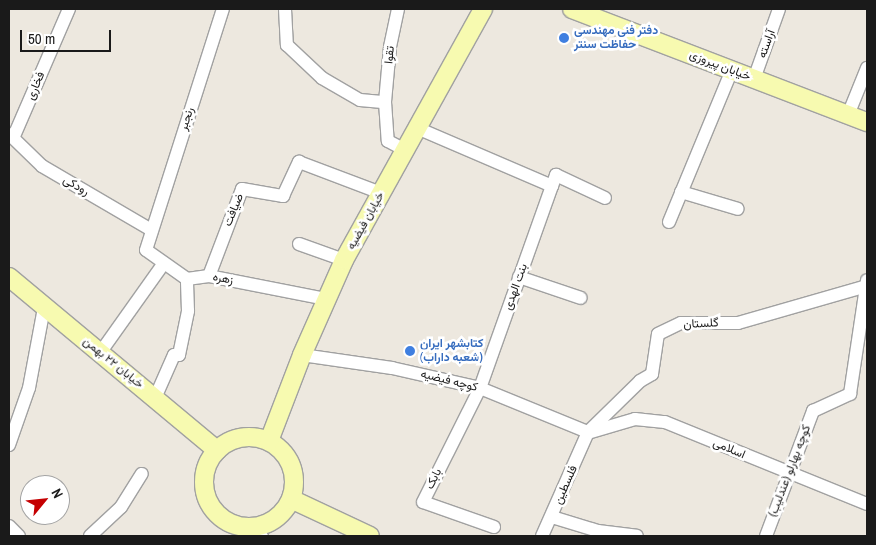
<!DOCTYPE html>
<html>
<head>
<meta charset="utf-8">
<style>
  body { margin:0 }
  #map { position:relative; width:876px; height:545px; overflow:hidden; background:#ede8df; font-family:"Archivo Narrow",Vazirmatn,sans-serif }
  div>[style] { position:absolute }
  .roads { filter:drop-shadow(1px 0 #a1a1a1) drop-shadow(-1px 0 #a1a1a1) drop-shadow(0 1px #a1a1a1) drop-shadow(0 -1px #a1a1a1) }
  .lane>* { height:6px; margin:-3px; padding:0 3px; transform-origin:3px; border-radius:3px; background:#fff }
  .street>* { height:12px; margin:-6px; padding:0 6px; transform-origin:6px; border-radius:6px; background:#fff }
  .secondary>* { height:18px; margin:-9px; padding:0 9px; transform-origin:9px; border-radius:9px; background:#f7fab0 }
  .secondary>.ring { margin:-9px; padding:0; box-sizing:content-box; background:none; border:18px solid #f7fab0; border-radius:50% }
  .dots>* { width:14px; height:14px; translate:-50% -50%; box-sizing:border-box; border:2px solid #fff; border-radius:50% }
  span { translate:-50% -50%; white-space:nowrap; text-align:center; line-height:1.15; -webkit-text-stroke:5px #fff; paint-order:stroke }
  .shop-label { font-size:12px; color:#366cbe; font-weight:700 }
  .left { translate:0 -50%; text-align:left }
  .street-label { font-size:12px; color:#1a1a1a }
  .frame { position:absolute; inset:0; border:10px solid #1a1a1a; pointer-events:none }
  .north { position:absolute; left:20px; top:475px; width:50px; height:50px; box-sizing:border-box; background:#fff; border:1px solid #a3a3a3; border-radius:50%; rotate:62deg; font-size:14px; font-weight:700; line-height:20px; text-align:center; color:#1a1a1a }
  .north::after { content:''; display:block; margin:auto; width:18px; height:22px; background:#c50002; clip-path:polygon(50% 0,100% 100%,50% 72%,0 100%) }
  .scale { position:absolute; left:20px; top:30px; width:91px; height:22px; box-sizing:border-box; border:2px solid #1a1a1a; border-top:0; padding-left:6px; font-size:15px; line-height:18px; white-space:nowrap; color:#1a1a1a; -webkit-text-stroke:4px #fff; paint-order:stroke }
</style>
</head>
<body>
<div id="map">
  <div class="roads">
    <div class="lane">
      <div style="left:258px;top:527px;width:11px;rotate:52deg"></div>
    </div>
    <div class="street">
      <div style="left:285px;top:9px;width:36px;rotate:87deg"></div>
      <div style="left:287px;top:45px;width:48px;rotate:43.3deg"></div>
      <div style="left:322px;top:78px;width:44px;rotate:30.1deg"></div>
      <div style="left:360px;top:100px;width:25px;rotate:5deg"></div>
      <div style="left:398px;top:9px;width:39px;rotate:102deg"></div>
      <div style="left:390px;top:47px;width:55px;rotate:95.2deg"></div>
      <div style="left:385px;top:102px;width:39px;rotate:86deg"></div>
      <div style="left:388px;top:141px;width:19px;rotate:28deg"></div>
      <div style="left:754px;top:79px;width:74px;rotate:-70.3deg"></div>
      <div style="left:848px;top:115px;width:51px;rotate:-68deg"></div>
      <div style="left:417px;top:128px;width:147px;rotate:23.2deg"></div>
      <div style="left:552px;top:186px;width:12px;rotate:-70deg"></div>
      <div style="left:556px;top:175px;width:54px;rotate:25.1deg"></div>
      <div style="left:9px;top:134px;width:46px;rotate:44.1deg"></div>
      <div style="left:42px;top:166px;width:125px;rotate:30.3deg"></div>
      <div style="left:14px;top:136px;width:138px;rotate:-66.6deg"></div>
      <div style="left:681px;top:192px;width:59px;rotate:16.6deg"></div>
      <div style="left:669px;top:222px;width:165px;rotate:-67.5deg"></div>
      <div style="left:299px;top:244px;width:48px;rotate:19.6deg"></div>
      <div style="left:209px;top:276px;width:93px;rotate:-69.2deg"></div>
      <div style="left:242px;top:189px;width:42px;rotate:9.7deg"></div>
      <div style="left:283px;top:196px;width:38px;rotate:-65deg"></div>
      <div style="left:299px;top:162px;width:88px;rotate:20.7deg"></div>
      <div style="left:519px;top:277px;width:65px;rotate:18.7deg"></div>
      <div style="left:187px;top:279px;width:50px;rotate:-144.7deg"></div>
      <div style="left:146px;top:250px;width:253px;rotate:-72.3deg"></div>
      <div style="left:187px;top:279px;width:22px;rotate:-8deg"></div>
      <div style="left:209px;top:276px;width:119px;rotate:11.1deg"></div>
      <div style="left:100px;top:353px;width:110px;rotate:-54.6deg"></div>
      <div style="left:302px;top:355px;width:91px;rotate:8.2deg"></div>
      <div style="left:392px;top:368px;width:90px;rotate:12.8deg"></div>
      <div style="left:480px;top:388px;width:117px;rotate:22.2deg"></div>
      <div style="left:155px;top:398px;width:47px;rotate:-66.2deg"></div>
      <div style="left:174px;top:355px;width:5px"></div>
      <div style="left:179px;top:355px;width:45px;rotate:-78.4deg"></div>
      <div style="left:188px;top:311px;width:32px;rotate:-92deg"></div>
      <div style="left:591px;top:432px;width:46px;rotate:-16.5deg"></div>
      <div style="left:635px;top:419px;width:30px;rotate:6deg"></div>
      <div style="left:665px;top:422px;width:218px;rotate:22.1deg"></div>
      <div style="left:9px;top:445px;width:60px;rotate:-70.7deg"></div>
      <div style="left:29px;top:388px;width:81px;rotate:-79.4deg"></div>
      <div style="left:552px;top:517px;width:48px;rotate:16.9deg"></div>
      <div style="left:598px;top:531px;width:39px;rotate:7deg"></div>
      <div style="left:9px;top:526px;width:14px;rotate:45deg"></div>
      <div style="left:494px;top:527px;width:75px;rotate:-160.6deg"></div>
      <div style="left:423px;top:502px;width:127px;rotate:-63.4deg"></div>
      <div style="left:480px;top:388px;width:214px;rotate:-70.4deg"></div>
      <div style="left:90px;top:536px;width:42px;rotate:-43.1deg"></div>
      <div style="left:121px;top:507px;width:39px;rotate:-58deg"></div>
      <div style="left:542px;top:536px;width:114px;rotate:-66.1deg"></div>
      <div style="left:588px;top:432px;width:73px;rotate:-44.4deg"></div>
      <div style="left:640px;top:381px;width:14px;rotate:-30deg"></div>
      <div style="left:652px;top:374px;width:40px;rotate:-81.5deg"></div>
      <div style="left:658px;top:334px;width:25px;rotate:-26deg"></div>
      <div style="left:681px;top:323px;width:57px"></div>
      <div style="left:738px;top:323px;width:134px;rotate:-16deg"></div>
      <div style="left:766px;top:536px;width:134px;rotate:-69.4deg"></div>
      <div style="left:813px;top:411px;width:41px;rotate:-24.7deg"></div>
      <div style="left:850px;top:394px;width:115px;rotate:-81.5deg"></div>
    </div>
    <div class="secondary">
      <div style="left:572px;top:9px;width:316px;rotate:21deg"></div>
      <div style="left:9px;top:277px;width:271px;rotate:39.8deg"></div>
      <div class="ring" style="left:204px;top:437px;width:72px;height:72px"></div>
      <div style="left:269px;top:441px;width:92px;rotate:-69deg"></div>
      <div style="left:302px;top:355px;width:104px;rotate:-66.1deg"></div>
      <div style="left:344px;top:260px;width:287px;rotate:-61deg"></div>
      <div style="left:291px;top:499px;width:87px;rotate:25.1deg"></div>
    </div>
  </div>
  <div class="dots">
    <div style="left:564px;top:38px;background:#3f7fe0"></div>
    <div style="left:410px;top:351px;background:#3f7fe0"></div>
  </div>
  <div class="shop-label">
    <span class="left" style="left:574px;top:38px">دفتر فنی مهندسی<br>حفاظت سنتر</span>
    <span class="left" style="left:420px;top:351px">کتابشهر ایران<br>(شعبه داراب)</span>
  </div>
  <div class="street-label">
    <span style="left:767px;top:44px;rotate:-70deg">آراسته</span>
    <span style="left:390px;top:55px;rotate:-84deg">تقوا</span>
    <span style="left:720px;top:66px;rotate:21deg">خیابان پیروزی</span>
    <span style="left:36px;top:86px;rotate:-67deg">فخاری</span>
    <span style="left:187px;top:119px;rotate:-72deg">رنجبر</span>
    <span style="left:76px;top:186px;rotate:30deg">رودکی</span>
    <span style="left:234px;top:210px;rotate:-67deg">ضیافت</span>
    <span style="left:366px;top:221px;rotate:-61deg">خیابان فیضیه</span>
    <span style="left:223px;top:279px;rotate:11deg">زهره</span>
    <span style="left:516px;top:287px;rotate:-70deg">بنت الهدی</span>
    <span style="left:701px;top:324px;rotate:-3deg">گلستان</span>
    <span style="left:113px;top:363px;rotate:39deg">خیابان ۲۲ بهمن</span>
    <span style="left:449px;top:381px;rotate:14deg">کوچه فیضیه</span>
    <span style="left:729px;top:449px;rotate:23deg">اسلامی</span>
    <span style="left:790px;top:471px;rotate:-69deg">کوچه بهارلو (عندلیب)</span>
    <span style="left:434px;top:479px;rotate:-63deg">بابک</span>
    <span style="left:566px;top:485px;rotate:-66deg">فلسطین</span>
  </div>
  <div class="frame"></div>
  <div class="north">N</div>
  <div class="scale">50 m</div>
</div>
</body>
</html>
